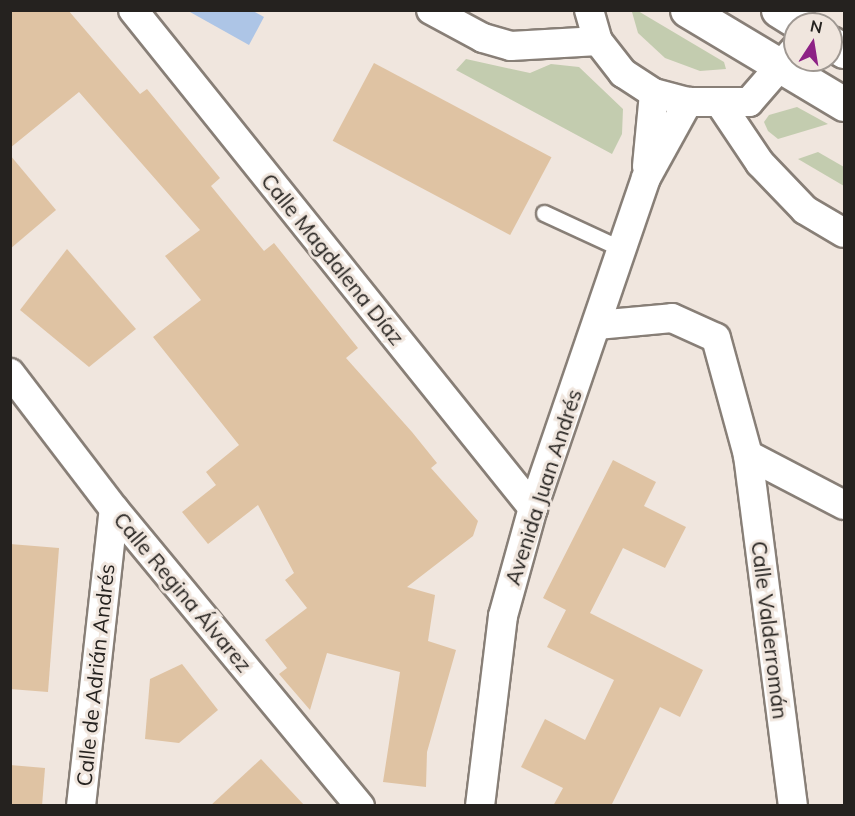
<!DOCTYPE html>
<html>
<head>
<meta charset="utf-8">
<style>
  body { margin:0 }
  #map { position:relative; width:855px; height:816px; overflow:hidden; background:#f0e6de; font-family:Mulish,sans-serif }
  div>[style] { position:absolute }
  .green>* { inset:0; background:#c3ccaf }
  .water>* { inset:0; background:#adc5e6 }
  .building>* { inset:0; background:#dfc3a3; transform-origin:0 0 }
  .roads { filter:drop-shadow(2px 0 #887f77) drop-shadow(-2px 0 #887f77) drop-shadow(0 2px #887f77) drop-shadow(0 -2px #887f77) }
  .service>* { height:15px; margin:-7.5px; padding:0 7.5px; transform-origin:7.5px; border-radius:7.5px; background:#fff }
  .minor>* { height:28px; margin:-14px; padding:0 14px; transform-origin:14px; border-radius:14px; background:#fff }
  .secondary>* { height:33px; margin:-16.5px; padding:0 16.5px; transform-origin:16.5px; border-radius:16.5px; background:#fff }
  span { translate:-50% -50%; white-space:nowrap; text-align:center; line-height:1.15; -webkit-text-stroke:6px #f0e6de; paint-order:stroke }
  .street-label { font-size:21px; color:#25221f }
  .frame { position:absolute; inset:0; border:12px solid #25221f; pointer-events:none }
  .north { position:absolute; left:783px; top:12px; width:60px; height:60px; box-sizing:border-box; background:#f0e6de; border:2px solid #9f9892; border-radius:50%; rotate:12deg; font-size:16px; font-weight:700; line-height:24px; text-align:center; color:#25221f }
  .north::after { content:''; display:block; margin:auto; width:21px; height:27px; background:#8d2286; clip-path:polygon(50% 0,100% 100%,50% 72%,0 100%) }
</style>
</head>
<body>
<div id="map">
  <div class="green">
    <div style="clip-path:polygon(638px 11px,724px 62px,726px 69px,700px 71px,665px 58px,638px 33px,632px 12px)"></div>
    <div style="clip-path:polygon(466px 59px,530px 73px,551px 64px,579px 67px,623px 109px,622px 134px,612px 154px,456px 70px)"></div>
    <div style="clip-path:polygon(797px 107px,828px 124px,778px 139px,768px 131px,764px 122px,769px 115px)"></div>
    <div style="clip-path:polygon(818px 152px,844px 167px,844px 186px,798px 159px)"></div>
  </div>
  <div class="water">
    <div style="clip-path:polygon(253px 11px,264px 17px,249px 45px,190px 12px)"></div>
  </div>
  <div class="building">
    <div style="clip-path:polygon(10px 10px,68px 10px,140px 94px,147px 89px,220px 178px,211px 186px,264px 251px,274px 243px,358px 348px,346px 358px,412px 432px,437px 463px,431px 468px,478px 521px,473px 536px,407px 587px,435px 595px,428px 641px,456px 650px,427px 752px,426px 787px,383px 782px,400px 672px,327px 653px,310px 710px,279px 674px,287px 668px,265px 640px,307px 608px,285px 580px,294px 573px,258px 505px,208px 544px,182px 512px,216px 485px,206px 472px,239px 445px,153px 337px,201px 300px,165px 256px,200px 230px,79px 92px,10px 148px)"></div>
    <div style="left:374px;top:63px;width:201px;height:88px;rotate:28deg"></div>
    <div style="clip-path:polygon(10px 155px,56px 210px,10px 249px)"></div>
    <div style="clip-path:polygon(67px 249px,136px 329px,89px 367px,20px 310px)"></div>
    <div style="clip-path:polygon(613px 460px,656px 482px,644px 506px,686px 527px,665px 568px,623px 548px,590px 613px,703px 670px,680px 717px,660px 707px,611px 806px,553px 806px,563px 788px,521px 767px,545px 719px,585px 740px,614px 680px,547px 647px,566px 610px,543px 598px)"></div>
    <div style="clip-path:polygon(10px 544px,59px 548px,48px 692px,10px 689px)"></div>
    <div style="clip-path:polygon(182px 664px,218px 710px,179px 743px,145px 739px,150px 679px)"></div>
    <div style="clip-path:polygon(261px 759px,305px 806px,210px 806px)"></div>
    <div style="clip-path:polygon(10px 765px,45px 768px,42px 806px,10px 806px)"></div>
  </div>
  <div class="roads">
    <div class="service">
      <div style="left:544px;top:213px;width:86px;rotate:24.8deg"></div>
    </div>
    <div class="minor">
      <div style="left:133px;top:10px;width:639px;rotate:51.23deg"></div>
      <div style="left:431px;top:10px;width:59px;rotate:28.3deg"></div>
      <div style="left:483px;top:38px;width:29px;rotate:16deg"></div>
      <div style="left:511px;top:46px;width:87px;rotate:-3.3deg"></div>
      <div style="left:589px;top:10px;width:32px;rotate:74deg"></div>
      <div style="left:598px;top:41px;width:41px;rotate:52deg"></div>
      <div style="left:623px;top:73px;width:37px;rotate:33deg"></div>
      <div style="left:654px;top:93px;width:35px;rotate:15deg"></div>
      <div style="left:688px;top:102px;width:61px"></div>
      <div style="left:749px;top:102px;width:70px;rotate:-49deg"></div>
      <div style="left:721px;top:105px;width:70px;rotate:56.1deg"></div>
      <div style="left:760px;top:163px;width:65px;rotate:46.2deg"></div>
      <div style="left:805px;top:210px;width:45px;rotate:30.5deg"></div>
      <div style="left:647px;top:166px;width:73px;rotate:-84.5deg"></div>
      <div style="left:597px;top:325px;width:75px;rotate:-5.3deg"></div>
      <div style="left:672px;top:318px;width:48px;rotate:24.4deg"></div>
      <div style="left:716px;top:338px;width:121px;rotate:74.7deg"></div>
      <div style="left:748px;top:455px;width:354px;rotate:82.7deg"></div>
      <div style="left:10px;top:373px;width:171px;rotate:52.6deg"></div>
      <div style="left:114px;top:509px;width:386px;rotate:50.4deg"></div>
      <div style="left:748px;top:455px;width:108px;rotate:27.5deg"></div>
      <div style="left:81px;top:806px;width:299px;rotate:-83.7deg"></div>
      <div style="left:480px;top:806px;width:191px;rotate:-83.1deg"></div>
      <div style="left:503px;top:616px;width:112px;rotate:-74.5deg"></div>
      <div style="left:533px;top:508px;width:349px;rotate:-71.1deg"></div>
      <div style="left:646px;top:178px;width:87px;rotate:-61.1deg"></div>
    </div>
    <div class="secondary">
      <div style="left:687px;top:10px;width:183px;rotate:30.9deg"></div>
      <div style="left:778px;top:10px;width:26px;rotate:32deg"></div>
      <div style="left:831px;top:43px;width:15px;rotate:32deg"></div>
    </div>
  </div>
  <div class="street-label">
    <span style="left:333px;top:259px;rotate:51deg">Calle Magdalena Díaz</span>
    <span style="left:543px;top:487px;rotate:-72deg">Avenida Juan Andrés</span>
    <span style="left:183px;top:592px;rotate:50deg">Calle Regina Álvarez</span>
    <span style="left:770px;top:630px;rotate:83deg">Calle Valderromán</span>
    <span style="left:95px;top:675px;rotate:-84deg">Calle de Adrián Andrés</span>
  </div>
  <div class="frame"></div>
  <div class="north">N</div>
</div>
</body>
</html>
